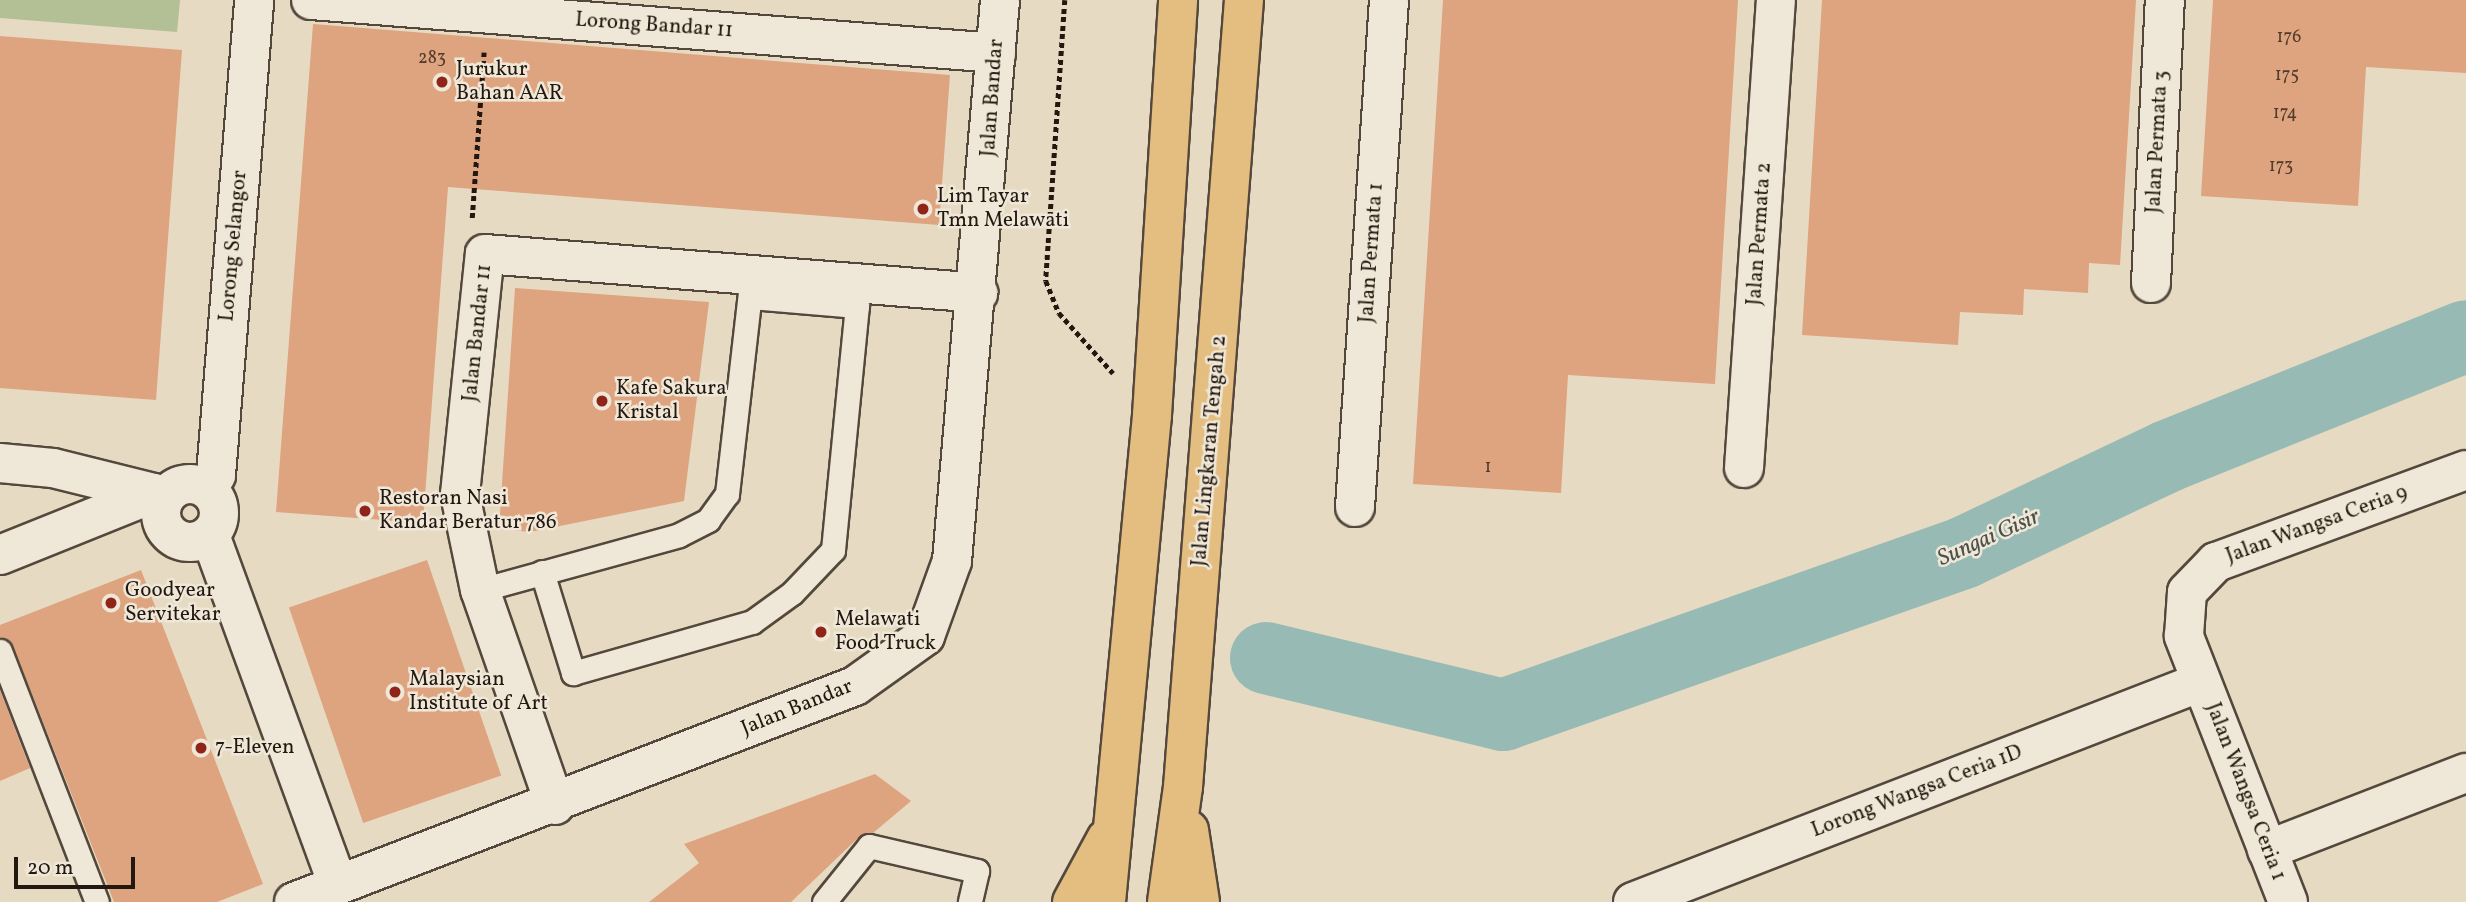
<!DOCTYPE html>
<html>
<head>
<meta charset="utf-8">
<style>
  body { margin:0 }
  #map { position:relative; width:2466px; height:902px; overflow:hidden; background:#e7dac2; font-family:Vollkorn,serif }
  div>[style] { position:absolute }
  .green>* { inset:0; background:#b3c095 }
  .river>* { height:72px; margin:-36px; padding:0 36px; transform-origin:36px; border-radius:36px; background:#97bbb4 }
  .building>* { inset:0; background:#dea37f; transform-origin:0 0 }
  .path>* { height:4.5px; margin-top:-2.25px; transform-origin:0; background:repeating-linear-gradient(90deg,#231810 0 5px,transparent 0 8.5px) }
  .roads { filter:drop-shadow(2px 0 #54483c) drop-shadow(-2px 0 #54483c) drop-shadow(0 2px #54483c) drop-shadow(0 -2px #54483c) }
  .lane>* { height:23px; margin:-11.5px; padding:0 11.5px; transform-origin:11.5px; border-radius:11.5px; background:#efe7d7 }
  .street>* { height:38px; margin:-19px; padding:0 19px; transform-origin:19px; border-radius:19px; background:#efe7d7 }
  .street>.ring { margin:-19px; padding:0; box-sizing:content-box; background:none; border:38px solid #efe7d7; border-radius:50% }
  .highway>* { height:38px; margin:-19px; padding:0 19px; transform-origin:19px; border-radius:19px; background:#e4bd81 }
  .dots>* { width:19px; height:19px; translate:-50% -50%; box-sizing:border-box; border:4px solid #efe7d7; border-radius:50% }
  span { translate:-50% -50%; white-space:nowrap; text-align:center; line-height:1.15; -webkit-text-stroke:5px #efe7d7; paint-order:stroke }
  .number-label { font-size:18px; color:#523b2c }
  .number-label span { -webkit-text-stroke-width:0 }
  .street-label { font-size:21px; color:#231810 }
  .poi-label { font-size:21px; color:#231810 }
  .left { translate:0 -50%; text-align:left }
  .water-label { font-size:23px; color:#4c5149; font-style:italic }
  .scale { position:absolute; left:14px; top:857px; width:121px; height:32px; box-sizing:border-box; border:4px solid #231810; border-top:0; padding-left:9px; font-size:21px; line-height:24px; white-space:nowrap; color:#231810; -webkit-text-stroke:5px #efe7d7; paint-order:stroke }
</style>
</head>
<body>
<div id="map">
  <div class="green">
    <div style="clip-path:polygon(0 0,180px 0,177px 32px,0 18px)"></div>
  </div>
  <div class="river">
    <div style="left:1266px;top:658px;width:244px;rotate:13.5deg"></div>
    <div style="left:1503px;top:715px;width:490px;rotate:-19.4deg"></div>
    <div style="left:1965px;top:552px;width:225px;rotate:-25.3deg"></div>
    <div style="left:2168px;top:456px;width:321px;rotate:-21.9deg"></div>
  </div>
  <div class="building">
    <div style="clip-path:polygon(1443px 0,1738px 0,1715px 384px,1568px 375px,1561px 493px,1413px 484px)"></div>
    <div style="clip-path:polygon(1822px 0,2136px 0,2120px 265px,2089px 263px,2088px 293px,2024px 289px,2023px 315px,1960px 312px,1958px 345px,1802px 335px)"></div>
    <div style="clip-path:polygon(2213px 0,2466px 0,2466px 73px,2366px 67px,2358px 206px,2201px 196px)"></div>
    <div style="clip-path:polygon(313px 24px,950px 75px,939px 225px,448px 187px,423px 523px,276px 512px)"></div>
    <div style="clip-path:polygon(0 36px,182px 50px,156px 400px,0 388px)"></div>
    <div style="clip-path:polygon(515px 288px,709px 302px,684px 501px,530px 532px,499px 529px)"></div>
    <div style="left:427px;top:560px;width:228px;height:146px;rotate:71deg"></div>
    <div style="clip-path:polygon(141px 570px,263px 884px,217px 902px,114px 902px,13px 646px,0 637px,0 625px)"></div>
    <div style="clip-path:polygon(0 690px,30px 768px,0 781px)"></div>
    <div style="clip-path:polygon(875px 774px,911px 801px,873px 833px,859px 837px,791px 902px,649px 902px,699px 863px,684px 844px)"></div>
  </div>
  <div class="path">
    <div style="left:1065px;top:0;width:282px;rotate:93.9deg"></div>
    <div style="left:1046px;top:281px;width:35px;rotate:68deg"></div>
    <div style="left:1059px;top:313px;width:81px;rotate:48deg"></div>
    <div style="left:472px;top:218px;width:166px;rotate:-85.9deg"></div>
  </div>
  <div class="roads">
    <div class="lane">
      <div style="left:542px;top:572px;width:106px;rotate:72.9deg"></div>
      <div style="left:573px;top:673px;width:186px;rotate:-15.9deg"></div>
      <div style="left:752px;top:622px;width:49px;rotate:-35.9deg"></div>
      <div style="left:792px;top:593px;width:59px;rotate:-46.4deg"></div>
      <div style="left:833px;top:550px;width:245px;rotate:-84.4deg"></div>
      <div style="left:857px;top:306px;width:107px;rotate:-175.2deg"></div>
      <div style="left:480px;top:590px;width:206px;rotate:-15.4deg"></div>
      <div style="left:679px;top:535px;width:33px;rotate:-27deg"></div>
      <div style="left:708px;top:520px;width:32px;rotate:-54deg"></div>
      <div style="left:727px;top:494px;width:211px;rotate:-83.5deg"></div>
      <div style="left:0;top:651px;width:269px;rotate:68.9deg"></div>
      <div style="left:824px;top:902px;width:72px;rotate:-51.2deg"></div>
      <div style="left:869px;top:846px;width:111px;rotate:13deg"></div>
      <div style="left:977px;top:871px;width:32px;rotate:103deg"></div>
    </div>
    <div class="street">
      <div style="left:311px;top:0;width:687px;rotate:4.42deg"></div>
      <div style="left:2151px;top:283px;width:283px;rotate:-87.2deg"></div>
      <div style="left:0;top:463px;width:53px;rotate:5.4deg"></div>
      <div style="left:53px;top:468px;width:116px;rotate:13.9deg"></div>
      <div style="left:1744px;top:468px;width:469px;rotate:-86.1deg"></div>
      <div class="ring" style="left:161px;top:484px;width:20px;height:20px"></div>
      <div style="left:208px;top:489px;width:16px;rotate:-60deg"></div>
      <div style="left:216px;top:475px;width:477px;rotate:-85.4deg"></div>
      <div style="left:1355px;top:507px;width:508px;rotate:-86.16deg"></div>
      <div style="left:210px;top:535px;width:372px;rotate:69.9deg"></div>
      <div style="left:0;top:555px;width:166px;rotate:-21.9deg"></div>
      <div style="left:555px;top:805px;width:228px;rotate:-109.2deg"></div>
      <div style="left:480px;top:590px;width:98px;rotate:-101.8deg"></div>
      <div style="left:460px;top:494px;width:241px;rotate:-84.1deg"></div>
      <div style="left:485px;top:254px;width:495px;rotate:4.5deg"></div>
      <div style="left:2267px;top:850px;width:213px;rotate:-21.2deg"></div>
      <div style="left:294px;top:902px;width:601px;rotate:-21.06deg"></div>
      <div style="left:855px;top:686px;width:86px;rotate:-35.5deg"></div>
      <div style="left:925px;top:636px;width:80px;rotate:-70.2deg"></div>
      <div style="left:952px;top:561px;width:563px;rotate:-85.11deg"></div>
      <div style="left:1633px;top:902px;width:609px;rotate:-21.17deg"></div>
      <div style="left:2288px;top:902px;width:286px;rotate:-111.4deg"></div>
      <div style="left:2184px;top:636px;width:44px;rotate:-86.1deg"></div>
      <div style="left:2187px;top:592px;width:42px;rotate:-46deg"></div>
      <div style="left:2216px;top:562px;width:266px;rotate:-20.2deg"></div>
    </div>
    <div class="highway">
      <div style="left:1189px;top:830px;width:73px;rotate:81.3deg"></div>
      <div style="left:1072px;top:902px;width:72px;rotate:-61.6deg"></div>
      <div style="left:1106px;top:902px;width:489px;rotate:-84.6deg"></div>
      <div style="left:1152px;top:415px;width:416px;rotate:-86.4deg"></div>
      <div style="left:1167px;top:902px;width:116px;rotate:-82.1deg"></div>
      <div style="left:1183px;top:787px;width:789px;rotate:-85.57deg"></div>
    </div>
  </div>
  <div class="dots">
    <div style="left:442px;top:82px;background:#8f2418"></div>
    <div style="left:923px;top:209px;background:#8f2418"></div>
    <div style="left:602px;top:401px;background:#8f2418"></div>
    <div style="left:365px;top:511px;background:#8f2418"></div>
    <div style="left:111px;top:603px;background:#8f2418"></div>
    <div style="left:821px;top:632px;background:#8f2418"></div>
    <div style="left:395px;top:692px;background:#8f2418"></div>
    <div style="left:201px;top:748px;background:#8f2418"></div>
  </div>
  <div class="number-label">
    <span style="left:2289px;top:38px">176</span>
    <span style="left:432px;top:59px">283</span>
    <span style="left:2287px;top:76px">175</span>
    <span style="left:2285px;top:114px">174</span>
    <span style="left:2281px;top:167px">173</span>
    <span style="left:1488px;top:468px">1</span>
  </div>
  <div class="street-label">
    <span style="left:654px;top:26px;rotate:4deg">Lorong Bandar 11</span>
    <span style="left:993px;top:98px;rotate:-86deg">Jalan Bandar</span>
    <span style="left:2158px;top:142px;rotate:-87deg">Jalan Permata 3</span>
    <span style="left:1760px;top:234px;rotate:-86deg">Jalan Permata 2</span>
    <span style="left:234px;top:246px;rotate:-85deg">Lorong Selangor</span>
    <span style="left:1372px;top:253px;rotate:-86deg">Jalan Permata 1</span>
    <span style="left:478px;top:333px;rotate:-84deg">Jalan Bandar 11</span>
    <span style="left:1210px;top:451px;rotate:-85deg">Jalan Lingkaran Tengah 2</span>
    <span style="left:2317px;top:525px;rotate:-20deg">Jalan Wangsa Ceria 9</span>
    <span style="left:797px;top:708px;rotate:-22deg">Jalan Bandar</span>
    <span style="left:1917px;top:792px;rotate:-21deg">Lorong Wangsa Ceria 1D</span>
    <span style="left:2245px;top:792px;rotate:69deg">Jalan Wangsa Ceria 1</span>
  </div>
  <div class="poi-label">
    <span class="left" style="left:456px;top:82px">Jurukur<br>Bahan AAR</span>
    <span class="left" style="left:937px;top:209px">Lim Tayar<br>Tmn Melawati</span>
    <span class="left" style="left:616px;top:401px">Kafe Sakura<br>Kristal</span>
    <span class="left" style="left:379px;top:511px">Restoran Nasi<br>Kandar Beratur 786</span>
    <span class="left" style="left:125px;top:603px">Goodyear<br>Servitekar</span>
    <span class="left" style="left:835px;top:632px">Melawati<br>Food Truck</span>
    <span class="left" style="left:409px;top:692px">Malaysian<br>Institute of Art</span>
    <span class="left" style="left:215px;top:748px">7-Eleven</span>
  </div>
  <div class="water-label">
    <span style="left:1989px;top:538px;rotate:-24deg">Sungai Gisir</span>
  </div>
  <div class="scale">20 m</div>
</div>
</body>
</html>
